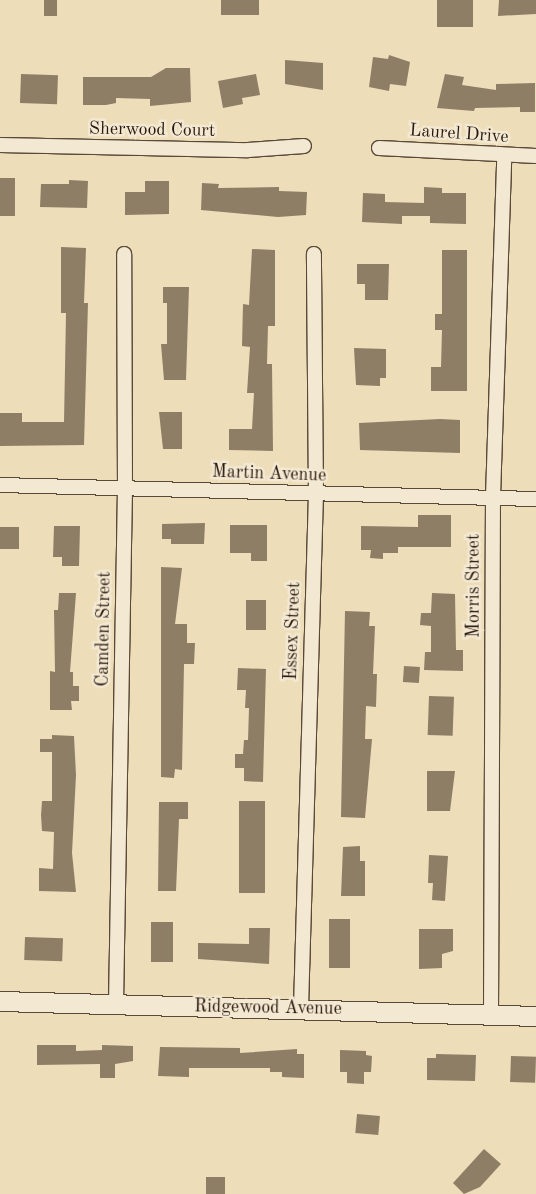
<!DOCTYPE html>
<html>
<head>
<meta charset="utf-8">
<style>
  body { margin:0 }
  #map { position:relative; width:536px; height:1194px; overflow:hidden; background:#edddb9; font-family:"Old Standard TT",serif }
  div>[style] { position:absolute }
  .building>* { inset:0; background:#8e7e66; transform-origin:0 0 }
  .roads { filter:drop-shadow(1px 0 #594938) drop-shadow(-1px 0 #594938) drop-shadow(0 1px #594938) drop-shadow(0 -1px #594938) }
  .street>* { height:14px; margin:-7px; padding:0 7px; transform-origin:7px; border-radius:7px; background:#f3e9d2 }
  .secondary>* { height:19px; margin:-9.5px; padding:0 9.5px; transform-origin:9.5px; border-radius:9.5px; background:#f3e9d2 }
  span { translate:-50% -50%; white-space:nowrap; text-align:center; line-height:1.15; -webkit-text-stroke:5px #f3e9d2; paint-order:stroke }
  .street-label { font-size:18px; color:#28180d }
</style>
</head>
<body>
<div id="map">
  <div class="building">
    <div style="left:44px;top:0;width:13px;height:16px"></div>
    <div style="left:221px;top:0;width:38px;height:15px"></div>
    <div style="left:437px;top:0;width:36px;height:27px"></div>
    <div style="clip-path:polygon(499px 0,536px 0,536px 14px,498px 16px)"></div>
    <div style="clip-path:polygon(389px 55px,410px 62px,406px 86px,390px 84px,389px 91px,369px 87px,373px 57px,388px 59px)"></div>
    <div style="clip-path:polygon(285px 60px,323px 63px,323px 90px,285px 84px)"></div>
    <div style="clip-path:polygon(166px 68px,190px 68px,191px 102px,150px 106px,150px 99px,116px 98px,116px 103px,106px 105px,83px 105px,83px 77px,151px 77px)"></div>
    <div style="left:21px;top:74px;width:37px;height:29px;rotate:2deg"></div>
    <div style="clip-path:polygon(256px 74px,260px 95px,242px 98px,243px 104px,223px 108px,218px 81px)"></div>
    <div style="clip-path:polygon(445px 74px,464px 77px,462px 85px,496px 90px,496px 84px,535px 83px,535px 112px,520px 112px,520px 107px,475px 108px,474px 111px,437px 108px)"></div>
    <div style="left:0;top:178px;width:15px;height:38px"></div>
    <div style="clip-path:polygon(69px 180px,88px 181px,87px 208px,40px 207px,41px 184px,69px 184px)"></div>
    <div style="clip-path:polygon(145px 181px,169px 181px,169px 214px,125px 215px,125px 192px,145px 192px)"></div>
    <div style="clip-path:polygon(202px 183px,219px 184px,218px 188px,279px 187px,279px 191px,307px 192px,306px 215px,278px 217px,201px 210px)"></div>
    <div style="clip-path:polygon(424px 187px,442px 188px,442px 193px,466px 193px,466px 224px,430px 223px,430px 216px,402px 216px,402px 224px,362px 222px,363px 193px,385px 194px,385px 202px,424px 203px)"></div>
    <div style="clip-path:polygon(61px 247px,86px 248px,84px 303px,88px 303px,84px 445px,0 446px,0 413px,22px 413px,22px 422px,64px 422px,66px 313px,61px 313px)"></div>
    <div style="clip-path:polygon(252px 249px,275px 250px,275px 326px,268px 326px,267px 364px,272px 364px,273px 451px,229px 450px,229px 429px,252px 429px,254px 393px,247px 393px,250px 347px,242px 346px,243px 304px,249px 305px)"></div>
    <div style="clip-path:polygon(442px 250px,467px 250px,467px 391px,431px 391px,431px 367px,441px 367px,442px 330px,435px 330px,435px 314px,442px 314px)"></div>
    <div style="clip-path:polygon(357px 264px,389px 264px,388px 300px,365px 300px,365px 284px,357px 284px)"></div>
    <div style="clip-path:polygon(163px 287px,189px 287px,186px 380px,164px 380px,161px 344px,167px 344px,167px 303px,163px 303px)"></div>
    <div style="clip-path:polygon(354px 348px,386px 349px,386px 378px,380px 378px,380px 386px,356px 385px)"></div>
    <div style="clip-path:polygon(159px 412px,182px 412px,182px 449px,163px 449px)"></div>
    <div style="clip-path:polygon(440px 419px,460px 420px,460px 453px,360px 450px,359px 423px)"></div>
    <div style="clip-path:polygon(418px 515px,451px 515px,451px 547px,398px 547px,398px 553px,383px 553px,383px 559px,370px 558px,371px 550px,361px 550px,361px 526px,418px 527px)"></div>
    <div style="clip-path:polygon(205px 523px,204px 544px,171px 544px,171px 539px,162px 539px,162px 524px)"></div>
    <div style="clip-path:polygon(230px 525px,267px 525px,267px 561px,251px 561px,251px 553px,230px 553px)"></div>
    <div style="clip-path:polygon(54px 526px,80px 526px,79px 566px,62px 566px,62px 557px,53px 557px)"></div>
    <div style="left:0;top:527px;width:19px;height:22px"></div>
    <div style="clip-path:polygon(161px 567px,182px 568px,175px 624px,187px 624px,187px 643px,195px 643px,194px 664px,184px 664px,182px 770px,175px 769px,174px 778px,161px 777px)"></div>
    <div style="clip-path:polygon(59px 593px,76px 593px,70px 672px,73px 672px,73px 686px,79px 686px,79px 701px,71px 701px,72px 710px,50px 710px,50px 671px,55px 672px,54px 610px,58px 610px)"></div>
    <div style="clip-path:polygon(432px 593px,455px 594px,456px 650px,463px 650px,463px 671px,424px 670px,425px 652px,431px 652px,431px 626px,420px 625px,421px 613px,431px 613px)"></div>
    <div style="left:246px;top:600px;width:20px;height:30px"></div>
    <div style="clip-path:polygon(345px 611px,370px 612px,369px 626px,375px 626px,373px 674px,377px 674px,376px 707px,366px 706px,365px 739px,372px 739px,365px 818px,341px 817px)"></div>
    <div style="left:404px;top:666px;width:16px;height:16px;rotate:4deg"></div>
    <div style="clip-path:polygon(238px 668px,266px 669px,263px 782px,244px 781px,244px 768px,235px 768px,235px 754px,243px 754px,244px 740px,248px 740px,249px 708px,245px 708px,246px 690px,237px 690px)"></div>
    <div style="left:429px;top:696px;width:25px;height:39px;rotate:2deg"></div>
    <div style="clip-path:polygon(52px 735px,74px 736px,76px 775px,72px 853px,76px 892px,39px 891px,39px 868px,53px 869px,54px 832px,42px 831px,41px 815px,42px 801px,52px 801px,52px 752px,40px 752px,40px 739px,52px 739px)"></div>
    <div style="clip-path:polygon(427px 771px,455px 771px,450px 811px,427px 811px)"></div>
    <div style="left:265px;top:801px;width:92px;height:26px;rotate:90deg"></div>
    <div style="clip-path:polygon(159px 802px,188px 802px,188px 819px,179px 819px,176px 891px,158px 891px)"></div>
    <div style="clip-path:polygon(360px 846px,360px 861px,365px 861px,365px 896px,341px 896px,343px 847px)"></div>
    <div style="clip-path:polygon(429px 855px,448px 856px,445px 901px,432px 900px,433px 883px,428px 883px)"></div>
    <div style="left:329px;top:919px;width:21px;height:49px"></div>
    <div style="left:151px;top:922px;width:22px;height:40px"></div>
    <div style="clip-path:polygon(249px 928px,270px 928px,269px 964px,198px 959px,198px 943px,249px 944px)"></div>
    <div style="clip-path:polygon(419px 929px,453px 929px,453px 951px,442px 954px,442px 968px,419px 969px)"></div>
    <div style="left:25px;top:937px;width:38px;height:23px;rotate:2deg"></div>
    <div style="clip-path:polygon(37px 1045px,76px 1045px,76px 1051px,102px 1050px,102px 1045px,133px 1046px,133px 1061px,115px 1064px,115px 1078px,100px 1078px,100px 1064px,37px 1065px)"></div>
    <div style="clip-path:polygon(160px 1047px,240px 1048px,240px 1053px,297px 1049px,297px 1054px,304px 1054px,304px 1078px,282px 1077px,282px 1072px,270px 1072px,270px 1068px,189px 1068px,189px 1077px,158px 1076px)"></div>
    <div style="clip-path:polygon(340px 1050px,366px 1051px,366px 1055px,372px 1056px,371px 1072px,364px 1072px,364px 1084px,347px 1083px,347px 1072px,340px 1072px)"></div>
    <div style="clip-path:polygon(436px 1054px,476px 1055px,475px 1081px,427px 1080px,427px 1058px,436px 1058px)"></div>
    <div style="left:511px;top:1056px;width:25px;height:26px;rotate:2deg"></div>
    <div style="left:357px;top:1114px;width:23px;height:19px;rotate:5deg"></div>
    <div style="clip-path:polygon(484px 1149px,501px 1164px,480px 1187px,464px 1194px,453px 1183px)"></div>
    <div style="left:206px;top:1177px;width:19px;height:17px"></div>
  </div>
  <div class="roads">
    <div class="street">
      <div style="left:0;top:145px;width:248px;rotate:1.2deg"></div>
      <div style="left:248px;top:150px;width:56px;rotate:-4.1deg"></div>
      <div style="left:379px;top:148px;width:157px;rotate:2.9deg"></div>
      <div style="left:0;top:485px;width:536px;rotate:1.5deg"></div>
      <div style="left:116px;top:1004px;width:516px;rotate:-89deg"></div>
      <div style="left:125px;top:488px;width:234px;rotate:-90.2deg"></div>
      <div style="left:301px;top:1008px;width:513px;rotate:-88.33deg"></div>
      <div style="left:316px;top:495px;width:241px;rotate:-90.5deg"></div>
      <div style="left:491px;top:1015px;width:518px;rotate:-89.78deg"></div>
      <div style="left:493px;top:497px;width:340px;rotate:-88.1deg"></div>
    </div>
    <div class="secondary">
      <div style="left:0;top:1001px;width:536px;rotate:1.6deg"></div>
    </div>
  </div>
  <div class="street-label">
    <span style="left:152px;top:130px;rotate:1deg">Sherwood Court</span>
    <span style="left:459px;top:134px;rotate:4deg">Laurel Drive</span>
    <span style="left:269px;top:474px;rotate:2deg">Martin Avenue</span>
    <span style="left:474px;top:586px;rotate:-90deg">Morris Street</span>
    <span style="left:104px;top:629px;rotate:-89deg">Camden Street</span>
    <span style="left:293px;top:631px;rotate:-88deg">Essex Street</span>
    <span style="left:268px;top:1008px;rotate:1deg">Ridgewood Avenue</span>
  </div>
</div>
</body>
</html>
